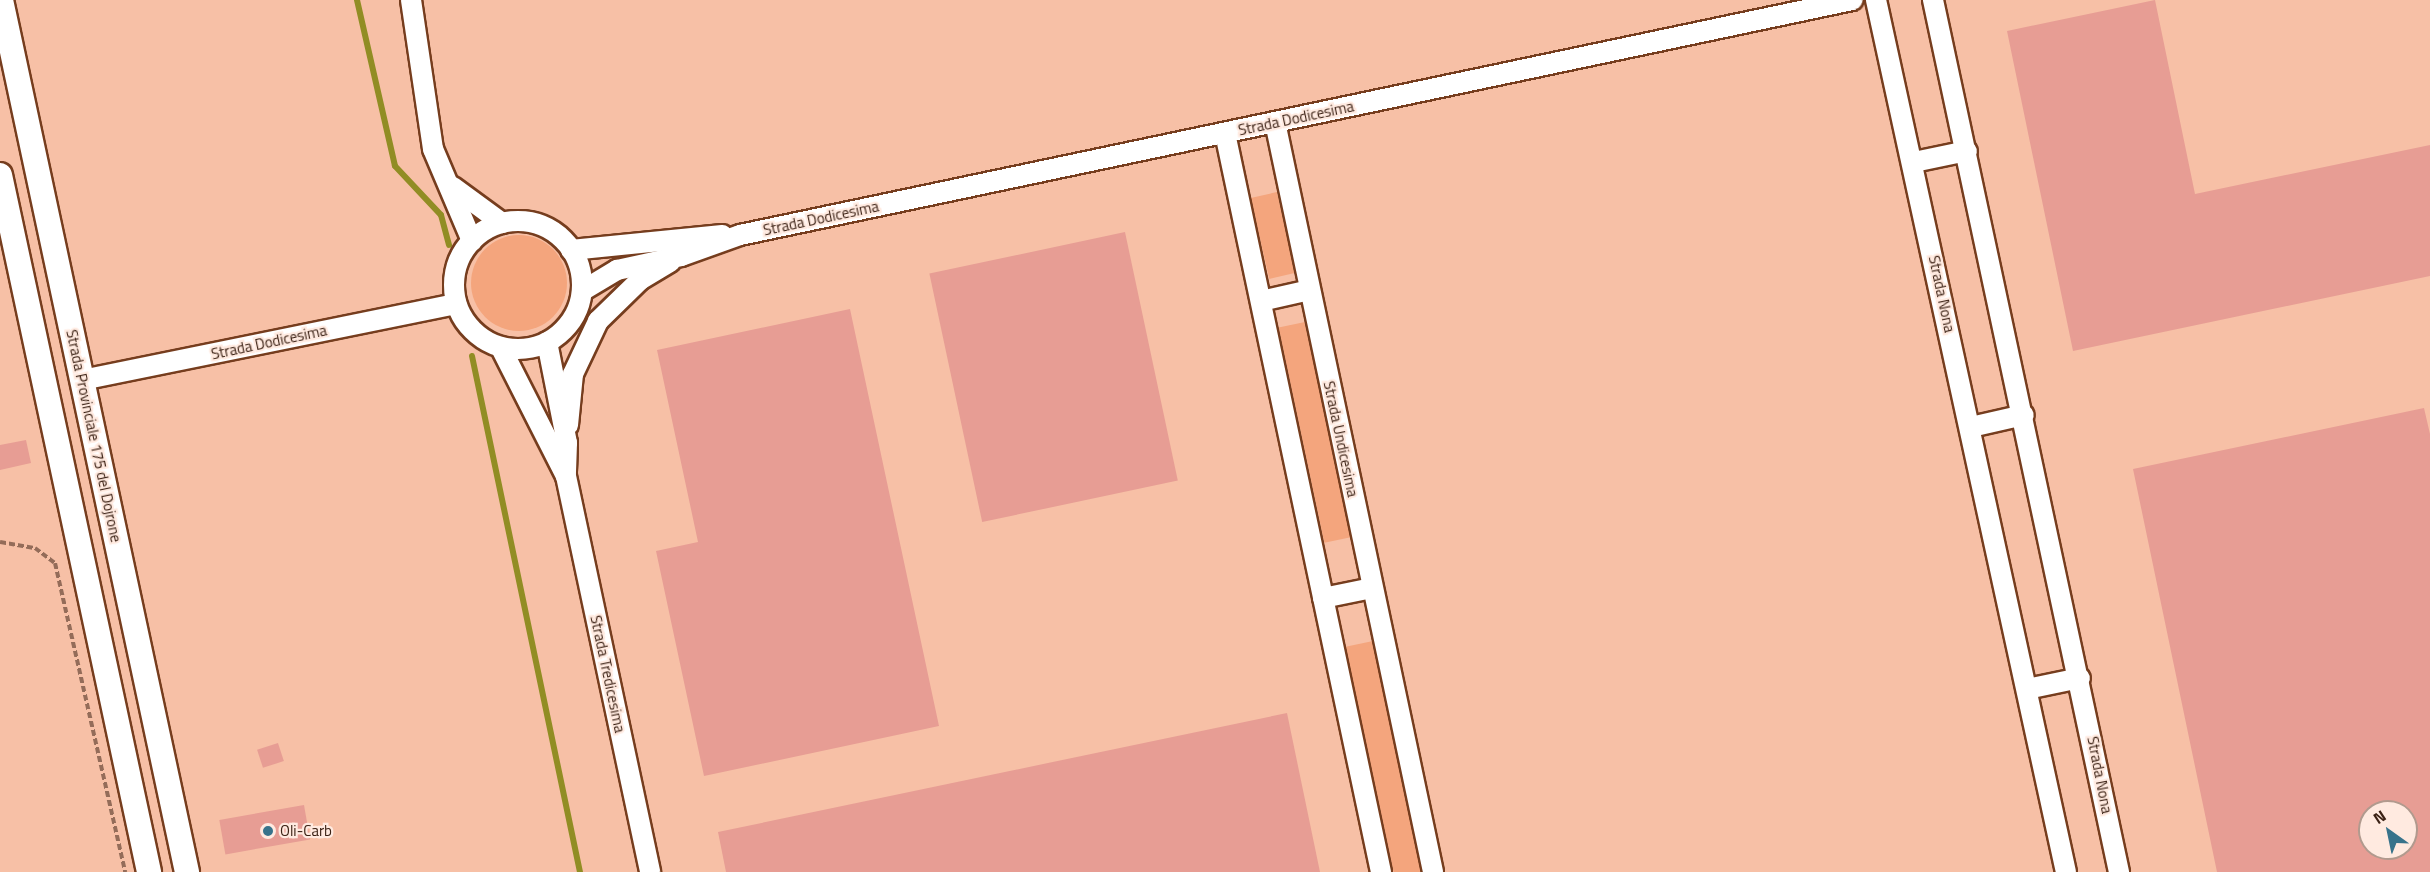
<!DOCTYPE html>
<html>
<head>
<meta charset="utf-8">
<style>
  body { margin:0 }
  #map { position:relative; width:2430px; height:872px; overflow:hidden; background:#f7c0a6; font-family:"Titillium Web",sans-serif }
  div>[style] { position:absolute }
  .green>* { inset:0; background:#f4a57d; transform-origin:0 0 }
  .round { border-radius:50% }
  .stream>* { height:6px; margin:-3px; padding:0 3px; transform-origin:3px; border-radius:3px; background:#918d24 }
  .building>* { inset:0; background:#e79d94; transform-origin:0 0 }
  .path>* { height:4px; margin-top:-2px; transform-origin:0; background:repeating-linear-gradient(90deg,#946c59 0 6px,transparent 0 9px) }
  .roads { filter:drop-shadow(2px 0 #763d1e) drop-shadow(-2px 0 #763d1e) drop-shadow(0 2px #763d1e) drop-shadow(0 -2px #763d1e) }
  .minor>* { height:20px; margin:-10px; padding:0 10px; transform-origin:10px; border-radius:10px; background:#fff }
  .minor>.ring { margin:-10px; padding:0; box-sizing:content-box; background:none; border:20px solid #fff; border-radius:50% }
  .tertiary>* { height:24px; margin:-12px; padding:0 12px; transform-origin:12px; border-radius:12px; background:#fff }
  .dots>* { width:16px; height:16px; translate:-50% -50%; box-sizing:border-box; border:3px solid #ffeae0; border-radius:50% }
  span { translate:-50% -50%; white-space:nowrap; text-align:center; line-height:1.15; -webkit-text-stroke:4.5px #ffeae0; paint-order:stroke }
  .street-label { font-size:15px; color:#3b2114 }
  .poi-label { font-size:15px; color:#3b2114 }
  .left { translate:0 -50%; text-align:left }
  .north { position:absolute; left:2358px; top:800px; width:60px; height:60px; box-sizing:border-box; background:#ffeae0; border:2px solid #b19a8e; border-radius:50%; rotate:327deg; font-size:16px; font-weight:700; line-height:24px; text-align:center; color:#3b2114 }
  .north::after { content:''; display:block; margin:auto; width:21px; height:27px; background:#38738b; clip-path:polygon(50% 0,100% 100%,50% 72%,0 100%) }
</style>
</head>
<body>
<div id="map">
  <div class="green">
    <div style="left:1277px;top:192px;width:83px;height:27px;rotate:77deg"></div>
    <div class="round" style="left:471px;top:235px;width:96px;height:96px"></div>
    <div style="left:1305px;top:322px;width:220px;height:27px;rotate:78deg"></div>
    <div style="left:1373px;top:641px;width:236px;height:28px;rotate:78deg"></div>
  </div>
  <div class="stream">
    <div style="left:357px;top:0;width:170px;rotate:77.1deg"></div>
    <div style="left:395px;top:166px;width:67px;rotate:46.8deg"></div>
    <div style="left:441px;top:215px;width:31px;rotate:75deg"></div>
    <div style="left:472px;top:356px;width:527px;rotate:78.18deg"></div>
  </div>
  <div class="building">
    <div style="clip-path:polygon(2155px 0,2195px 194px,2430px 145px,2430px 276px,2073px 351px,2007px 31px)"></div>
    <div style="left:1125px;top:232px;width:254px;height:200px;rotate:78deg"></div>
    <div style="clip-path:polygon(850px 309px,939px 726px,704px 776px,656px 551px,698px 542px,657px 350px)"></div>
    <div style="clip-path:polygon(evenodd,2424px 408px,2430px 434px,2430px 872px,2217px 872px,2133px 469px,2424px 408px,2370px 812px,2406px 812px,2406px 848px,2370px 848px,2370px 812px)"></div>
    <div style="clip-path:polygon(26px 440px,31px 463px,0 470px,0 445px)"></div>
    <div style="clip-path:polygon(1287px 713px,1320px 872px,726px 872px,718px 832px)"></div>
    <div style="left:278px;top:743px;width:19px;height:22px;rotate:72deg"></div>
    <div style="left:304px;top:805px;width:35px;height:86px;rotate:80deg"></div>
  </div>
  <div class="path">
    <div style="left:0;top:542px;width:36px;rotate:10deg"></div>
    <div style="left:35px;top:548px;width:25px;rotate:37deg"></div>
    <div style="left:55px;top:563px;width:317px;rotate:77.2deg"></div>
  </div>
  <div class="roads">
    <div class="minor">
      <div style="left:411px;top:0;width:151px;rotate:81.6deg"></div>
      <div style="left:433px;top:149px;width:100px;rotate:67deg"></div>
      <div style="left:1876px;top:0;width:892px;rotate:77.71deg"></div>
      <div style="left:1933px;top:0;width:892px;rotate:77.96deg"></div>
      <div style="left:1275px;top:122px;width:766px;rotate:78.1deg"></div>
      <div style="left:1225px;top:133px;width:755px;rotate:78.08deg"></div>
      <div style="left:1914px;top:162px;width:54px;rotate:-11.7deg"></div>
      <div style="left:453px;top:187px;width:61px;rotate:36.3deg"></div>
      <div class="ring" style="left:454px;top:221px;width:108px;height:108px"></div>
      <div style="left:571px;top:250px;width:152px;rotate:-5.7deg"></div>
      <div style="left:582px;top:291px;width:41px;rotate:-31deg"></div>
      <div style="left:617px;top:270px;width:66px;rotate:-12.3deg"></div>
      <div style="left:681px;top:256px;width:63px;rotate:-19.6deg"></div>
      <div style="left:740px;top:235px;width:1137px;rotate:-11.93deg"></div>
      <div style="left:1261px;top:301px;width:50px;rotate:-12.7deg"></div>
      <div style="left:547px;top:342px;width:103px;rotate:78.8deg"></div>
      <div style="left:567px;top:443px;width:33px;rotate:92deg"></div>
      <div style="left:566px;top:476px;width:405px;rotate:78deg"></div>
      <div style="left:501px;top:348px;width:141px;rotate:63.1deg"></div>
      <div style="left:82px;top:380px;width:382px;rotate:-11.5deg"></div>
      <div style="left:568px;top:425px;width:51px;rotate:-84.4deg"></div>
      <div style="left:573px;top:374px;width:59px;rotate:-64.7deg"></div>
      <div style="left:598px;top:321px;width:59px;rotate:-44.3deg"></div>
      <div style="left:640px;top:280px;width:35px;rotate:-31deg"></div>
      <div style="left:1971px;top:427px;width:54px;rotate:-12.8deg"></div>
      <div style="left:1323px;top:598px;width:50px;rotate:-11.5deg"></div>
      <div style="left:2027px;top:689px;width:54px;rotate:-11.7deg"></div>
    </div>
    <div class="tertiary">
      <div style="left:1px;top:0;width:892px;rotate:77.96deg"></div>
      <div style="left:0;top:175px;width:713px;rotate:77.93deg"></div>
    </div>
  </div>
  <div class="dots">
    <div style="left:268px;top:831px;background:#38738b"></div>
  </div>
  <div class="street-label">
    <span style="left:1296px;top:118px;rotate:-12deg">Strada Dodicesima</span>
    <span style="left:821px;top:218px;rotate:-12deg">Strada Dodicesima</span>
    <span style="left:1942px;top:294px;rotate:78deg">Strada Nona</span>
    <span style="left:269px;top:342px;rotate:-12deg">Strada Dodicesima</span>
    <span style="left:94px;top:436px;rotate:78deg">Strada Provinciale 175 del Dojrone</span>
    <span style="left:1341px;top:439px;rotate:78deg">Strada Undicesima</span>
    <span style="left:608px;top:674px;rotate:78deg">Strada Tredicesima</span>
    <span style="left:2100px;top:775px;rotate:79deg">Strada Nona</span>
  </div>
  <div class="poi-label">
    <span class="left" style="left:280px;top:831px">Oli-Carb</span>
  </div>
  <div class="north">N</div>
</div>
</body>
</html>
